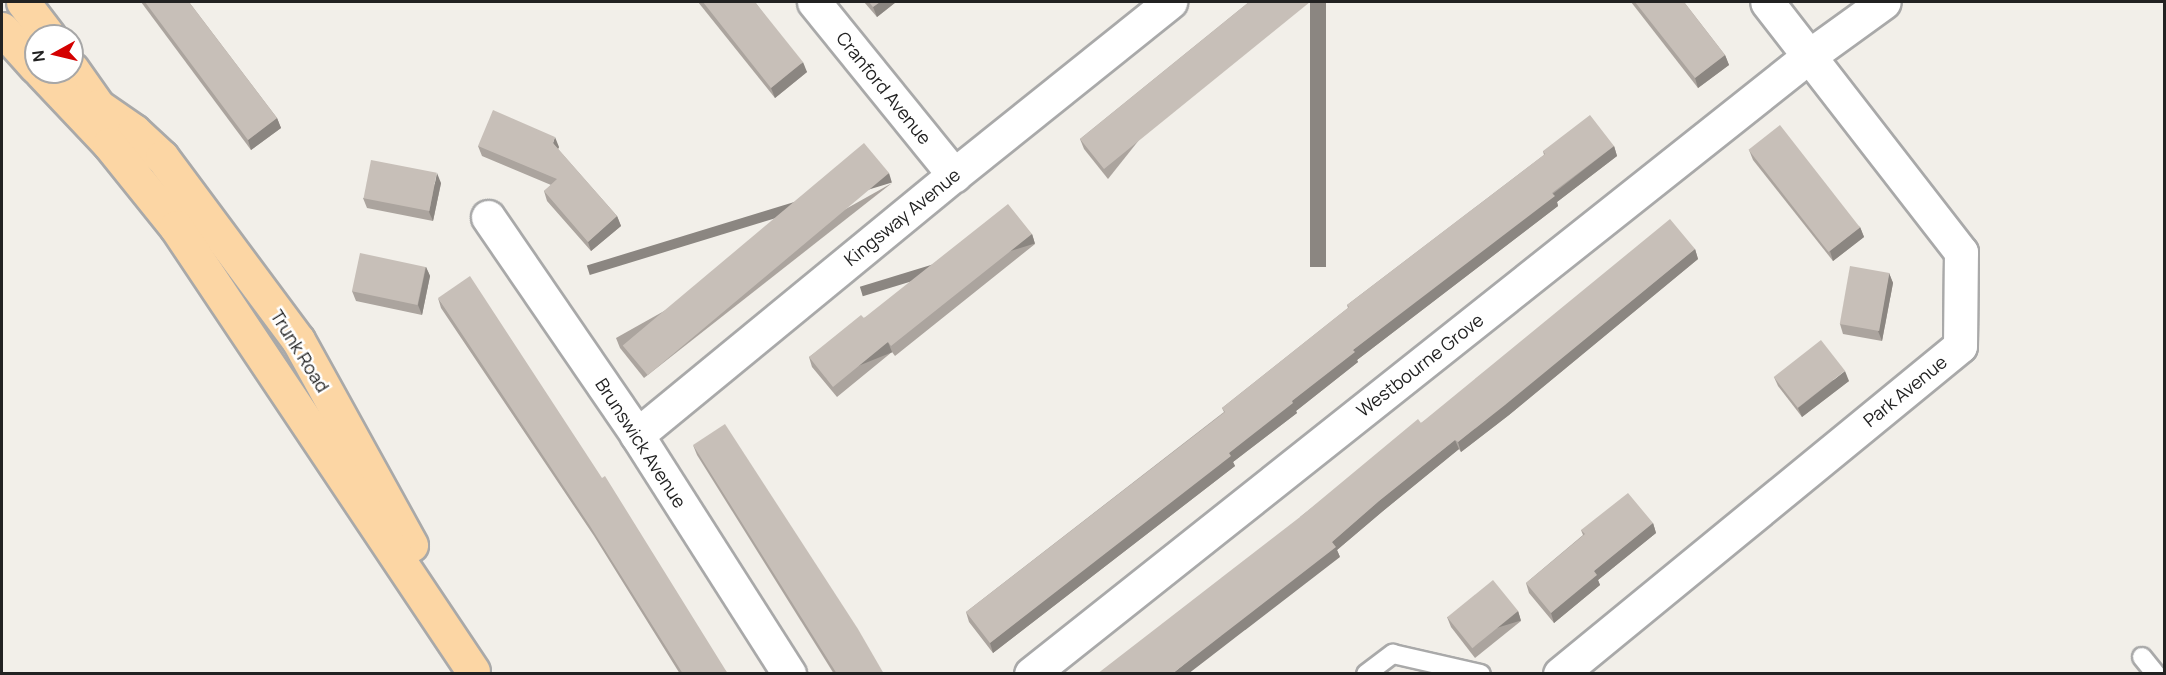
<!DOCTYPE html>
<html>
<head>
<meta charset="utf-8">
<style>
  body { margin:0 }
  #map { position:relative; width:2166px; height:675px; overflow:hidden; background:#f2efe9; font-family:Manrope,sans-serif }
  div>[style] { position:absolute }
  .roads { filter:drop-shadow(2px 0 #a9a9a9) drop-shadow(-2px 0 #a9a9a9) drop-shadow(0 2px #a9a9a9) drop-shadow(0 -2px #a9a9a9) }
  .lane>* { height:18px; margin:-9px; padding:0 9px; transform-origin:9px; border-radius:9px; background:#fff }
  .street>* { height:33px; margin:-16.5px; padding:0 16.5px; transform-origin:16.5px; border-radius:16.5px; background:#fff }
  .primary>* { height:33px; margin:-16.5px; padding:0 16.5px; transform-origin:16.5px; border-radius:16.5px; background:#fcd6a4 }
  .wall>* { inset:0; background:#aba49e }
  .shaded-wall>* { inset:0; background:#8b8681; transform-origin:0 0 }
  .building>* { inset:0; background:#c7bfb8; transform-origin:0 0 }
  span { translate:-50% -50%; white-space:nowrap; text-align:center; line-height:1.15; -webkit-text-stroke:5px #fff; paint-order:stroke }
  .street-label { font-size:18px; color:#222 }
  .frame { position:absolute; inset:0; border:3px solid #222; pointer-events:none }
  .north { position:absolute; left:24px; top:24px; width:60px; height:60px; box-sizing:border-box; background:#fff; border:2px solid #a7a7a7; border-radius:50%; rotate:262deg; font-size:16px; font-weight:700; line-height:24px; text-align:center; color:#222 }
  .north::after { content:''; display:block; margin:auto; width:21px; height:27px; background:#d40000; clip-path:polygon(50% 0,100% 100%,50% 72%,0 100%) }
</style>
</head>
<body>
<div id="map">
  <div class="roads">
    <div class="lane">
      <div style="left:2142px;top:657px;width:22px;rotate:51deg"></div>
      <div style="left:1366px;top:674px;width:34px;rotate:-37deg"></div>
      <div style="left:1393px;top:654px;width:90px;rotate:12.8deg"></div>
    </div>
    <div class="street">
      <div style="left:814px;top:2px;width:223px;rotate:51deg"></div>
      <div style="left:488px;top:217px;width:264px;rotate:55.6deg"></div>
      <div style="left:637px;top:435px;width:283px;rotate:57.5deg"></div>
      <div style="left:637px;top:435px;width:410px;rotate:-39.4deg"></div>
      <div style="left:954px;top:175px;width:277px;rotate:-38.7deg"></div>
      <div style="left:1031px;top:674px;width:994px;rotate:-38.46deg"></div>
      <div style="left:1809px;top:56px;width:92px;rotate:-35.8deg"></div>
      <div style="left:1560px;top:674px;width:517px;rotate:-39.35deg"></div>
      <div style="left:1960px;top:346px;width:94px;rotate:-89.4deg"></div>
      <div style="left:1961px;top:252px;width:316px;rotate:-127.8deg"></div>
    </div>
    <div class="primary">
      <div style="left:23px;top:2px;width:43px;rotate:52.6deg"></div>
      <div style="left:2px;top:29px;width:51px;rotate:48.2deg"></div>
      <div style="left:72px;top:69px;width:45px;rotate:54.9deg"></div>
      <div style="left:98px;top:106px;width:44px;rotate:34.8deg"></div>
      <div style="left:134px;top:131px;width:38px;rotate:43deg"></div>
      <div style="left:162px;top:157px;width:228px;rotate:53.4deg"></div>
      <div style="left:298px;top:340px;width:234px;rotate:61.1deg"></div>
      <div style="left:41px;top:72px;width:99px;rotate:46.6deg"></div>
      <div style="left:109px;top:144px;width:107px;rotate:51.1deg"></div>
      <div style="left:176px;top:227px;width:534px;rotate:56.22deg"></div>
    </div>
  </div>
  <div class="wall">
    <div style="clip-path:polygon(141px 2px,189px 2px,277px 118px,281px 128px,251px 150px)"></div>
    <div style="clip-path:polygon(698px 2px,755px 2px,807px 72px,775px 98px)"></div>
    <div style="clip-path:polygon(864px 2px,896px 2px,877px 17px)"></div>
    <div style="clip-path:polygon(1249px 2px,1108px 179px,1084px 149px,1080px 139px)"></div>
    <div style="clip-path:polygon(1631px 2px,1684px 2px,1725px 55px,1729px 65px,1698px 88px)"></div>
    <div style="clip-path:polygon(478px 146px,559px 147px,558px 149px,617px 216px,621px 226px,591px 251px,547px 201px,544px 191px,551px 185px,482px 156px)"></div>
    <div style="clip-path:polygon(1614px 146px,1617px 156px,1557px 202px,1558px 206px,1357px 360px,1358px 362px,1296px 411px,1297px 413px,1233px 462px,1235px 466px,993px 653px,969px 622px,966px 612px,1224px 412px,1222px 408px,1348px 308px,1347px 305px,1544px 155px,1543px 151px)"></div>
    <div style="clip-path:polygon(1749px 150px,1860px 227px,1864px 237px,1833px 261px,1753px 160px)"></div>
    <div style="clip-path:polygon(441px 183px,433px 221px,367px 208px,363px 198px)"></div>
    <div style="clip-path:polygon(892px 183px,644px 378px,620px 348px,616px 338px)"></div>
    <div style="clip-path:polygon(1032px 234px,1035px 244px,895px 356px,892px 352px,837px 397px,812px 367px,809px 357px,864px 318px)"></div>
    <div style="clip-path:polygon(1695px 249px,1698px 259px,1509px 415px,1461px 452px,1459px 449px,1383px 511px,1337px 550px,1340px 557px,1300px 517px,1421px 423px)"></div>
    <div style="clip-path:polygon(426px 267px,430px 276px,422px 315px,356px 301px,352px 291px)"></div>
    <div style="clip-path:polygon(1889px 273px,1893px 283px,1882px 341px,1843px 334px,1840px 324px)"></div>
    <div style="clip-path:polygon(438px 298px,728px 674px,680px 674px,594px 536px,441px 308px)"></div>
    <div style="clip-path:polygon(1774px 377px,1849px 381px,1802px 417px,1778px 386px)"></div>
    <div style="clip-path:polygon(693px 445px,884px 674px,834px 674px,697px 455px)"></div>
    <div style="clip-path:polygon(1653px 523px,1656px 533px,1598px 580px,1600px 585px,1554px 623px,1529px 593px,1526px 583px,1583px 535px,1581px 530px)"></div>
    <div style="clip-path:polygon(1518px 611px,1521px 621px,1475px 658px,1451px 627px,1447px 617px)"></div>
  </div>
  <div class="shaded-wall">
    <div style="clip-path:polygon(880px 2px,896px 2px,877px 17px,873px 7px)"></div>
    <div style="left:1310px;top:2px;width:16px;height:265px"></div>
    <div style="clip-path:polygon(1725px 55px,1729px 65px,1698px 88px,1695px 78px)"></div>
    <div style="clip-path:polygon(803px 62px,807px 72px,775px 98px,771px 88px)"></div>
    <div style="clip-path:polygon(277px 118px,281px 128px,251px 150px,248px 140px)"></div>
    <div style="clip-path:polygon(555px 137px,559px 147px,556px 153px,553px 143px)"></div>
    <div style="clip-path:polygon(1614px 146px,1617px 156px,1557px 202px,1558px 206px,1357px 360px,1358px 362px,1296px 411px,1297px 413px,1233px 462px,1235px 466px,993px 653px,990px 643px,1229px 453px,1353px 350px)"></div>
    <div style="clip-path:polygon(437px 173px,441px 183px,433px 221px,429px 212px)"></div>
    <div style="left:889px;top:173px;width:10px;height:316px;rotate:73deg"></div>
    <div style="clip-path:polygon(617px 216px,621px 226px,591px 251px,588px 242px)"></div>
    <div style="clip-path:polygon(1860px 227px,1864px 237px,1833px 261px,1830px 251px)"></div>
    <div style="left:1032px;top:234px;width:10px;height:180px;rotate:73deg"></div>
    <div style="clip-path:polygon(1695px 249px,1698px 259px,1509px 415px,1461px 452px,1458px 442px)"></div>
    <div style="clip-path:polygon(426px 267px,430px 276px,422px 315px,418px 305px)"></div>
    <div style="clip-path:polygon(1889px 273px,1893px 283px,1882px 341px,1878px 331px)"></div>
    <div style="left:888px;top:342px;width:11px;height:71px;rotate:68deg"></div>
    <div style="clip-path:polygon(1845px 371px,1849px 381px,1802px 417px,1798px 408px)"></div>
    <div style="clip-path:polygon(1455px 440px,1459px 449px,1383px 511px,1337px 550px,1340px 557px,1188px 674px,1172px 674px,1332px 542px,1379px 501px)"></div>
    <div style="clip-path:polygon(1653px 523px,1656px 533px,1598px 580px,1600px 585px,1554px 623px,1551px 613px,1594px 571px)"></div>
    <div style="left:1518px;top:611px;width:10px;height:59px;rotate:73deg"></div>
  </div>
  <div class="building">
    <div style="clip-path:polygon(145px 2px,189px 2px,277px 118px,248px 140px)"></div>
    <div style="clip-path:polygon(703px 2px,755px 2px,803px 62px,771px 88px)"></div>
    <div style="clip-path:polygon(869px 2px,880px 2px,873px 7px)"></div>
    <div style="clip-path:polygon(1249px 2px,1310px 2px,1104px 169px,1080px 139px)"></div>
    <div style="clip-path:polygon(1635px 2px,1684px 2px,1725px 55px,1695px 78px)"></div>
    <div style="clip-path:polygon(493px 110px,555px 137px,553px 143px,617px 216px,588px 242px,544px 191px,557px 179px,478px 146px)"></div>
    <div style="clip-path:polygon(1590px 115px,1614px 146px,1552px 193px,1555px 196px,1353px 350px,1355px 352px,1292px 401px,1293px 403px,1229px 453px,1231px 456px,990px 643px,966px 612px,1225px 412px,1222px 408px,1349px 307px,1347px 305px,1545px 154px,1543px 151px)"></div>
    <div style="left:1780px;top:125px;width:130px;height:40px;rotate:52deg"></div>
    <div style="left:864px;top:143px;width:39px;height:315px;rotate:50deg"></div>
    <div style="left:371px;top:160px;width:67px;height:39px;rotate:11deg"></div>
    <div style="clip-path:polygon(1008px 204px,1032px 234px,891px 346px,888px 342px,833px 387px,809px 357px,861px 315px,864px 318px)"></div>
    <div style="clip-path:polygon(1670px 219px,1695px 249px,1505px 405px,1458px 442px,1455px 440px,1379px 501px,1332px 542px,1336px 547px,1172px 674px,1097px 674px,1300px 517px,1418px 419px,1421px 423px)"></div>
    <div style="left:360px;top:253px;width:67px;height:39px;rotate:12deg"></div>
    <div style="left:1850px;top:266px;width:40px;height:59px;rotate:10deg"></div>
    <div style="clip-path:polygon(470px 276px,602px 478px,605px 476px,728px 674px,683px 674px,590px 526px,438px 298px)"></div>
    <div style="left:1821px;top:340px;width:39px;height:60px;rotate:52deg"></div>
    <div style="clip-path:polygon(725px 424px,858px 629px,884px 674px,837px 674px,693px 445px)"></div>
    <div style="clip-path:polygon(1628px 493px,1653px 523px,1594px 571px,1597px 575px,1551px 613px,1526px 583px,1585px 534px,1581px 530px)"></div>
    <div style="left:1493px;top:580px;width:40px;height:59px;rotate:51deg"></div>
  </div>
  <div class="street-label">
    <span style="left:884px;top:88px;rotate:51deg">Cranford Avenue</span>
    <span style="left:902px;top:217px;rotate:-39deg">Kingsway Avenue</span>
    <span style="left:300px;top:351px;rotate:58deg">Trunk Road</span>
    <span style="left:1420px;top:365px;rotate:-38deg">Westbourne Grove</span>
    <span style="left:1905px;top:391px;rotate:-39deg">Park Avenue</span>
    <span style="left:641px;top:443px;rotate:57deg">Brunswick Avenue</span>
  </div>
  <div class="frame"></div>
  <div class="north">N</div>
</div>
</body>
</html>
